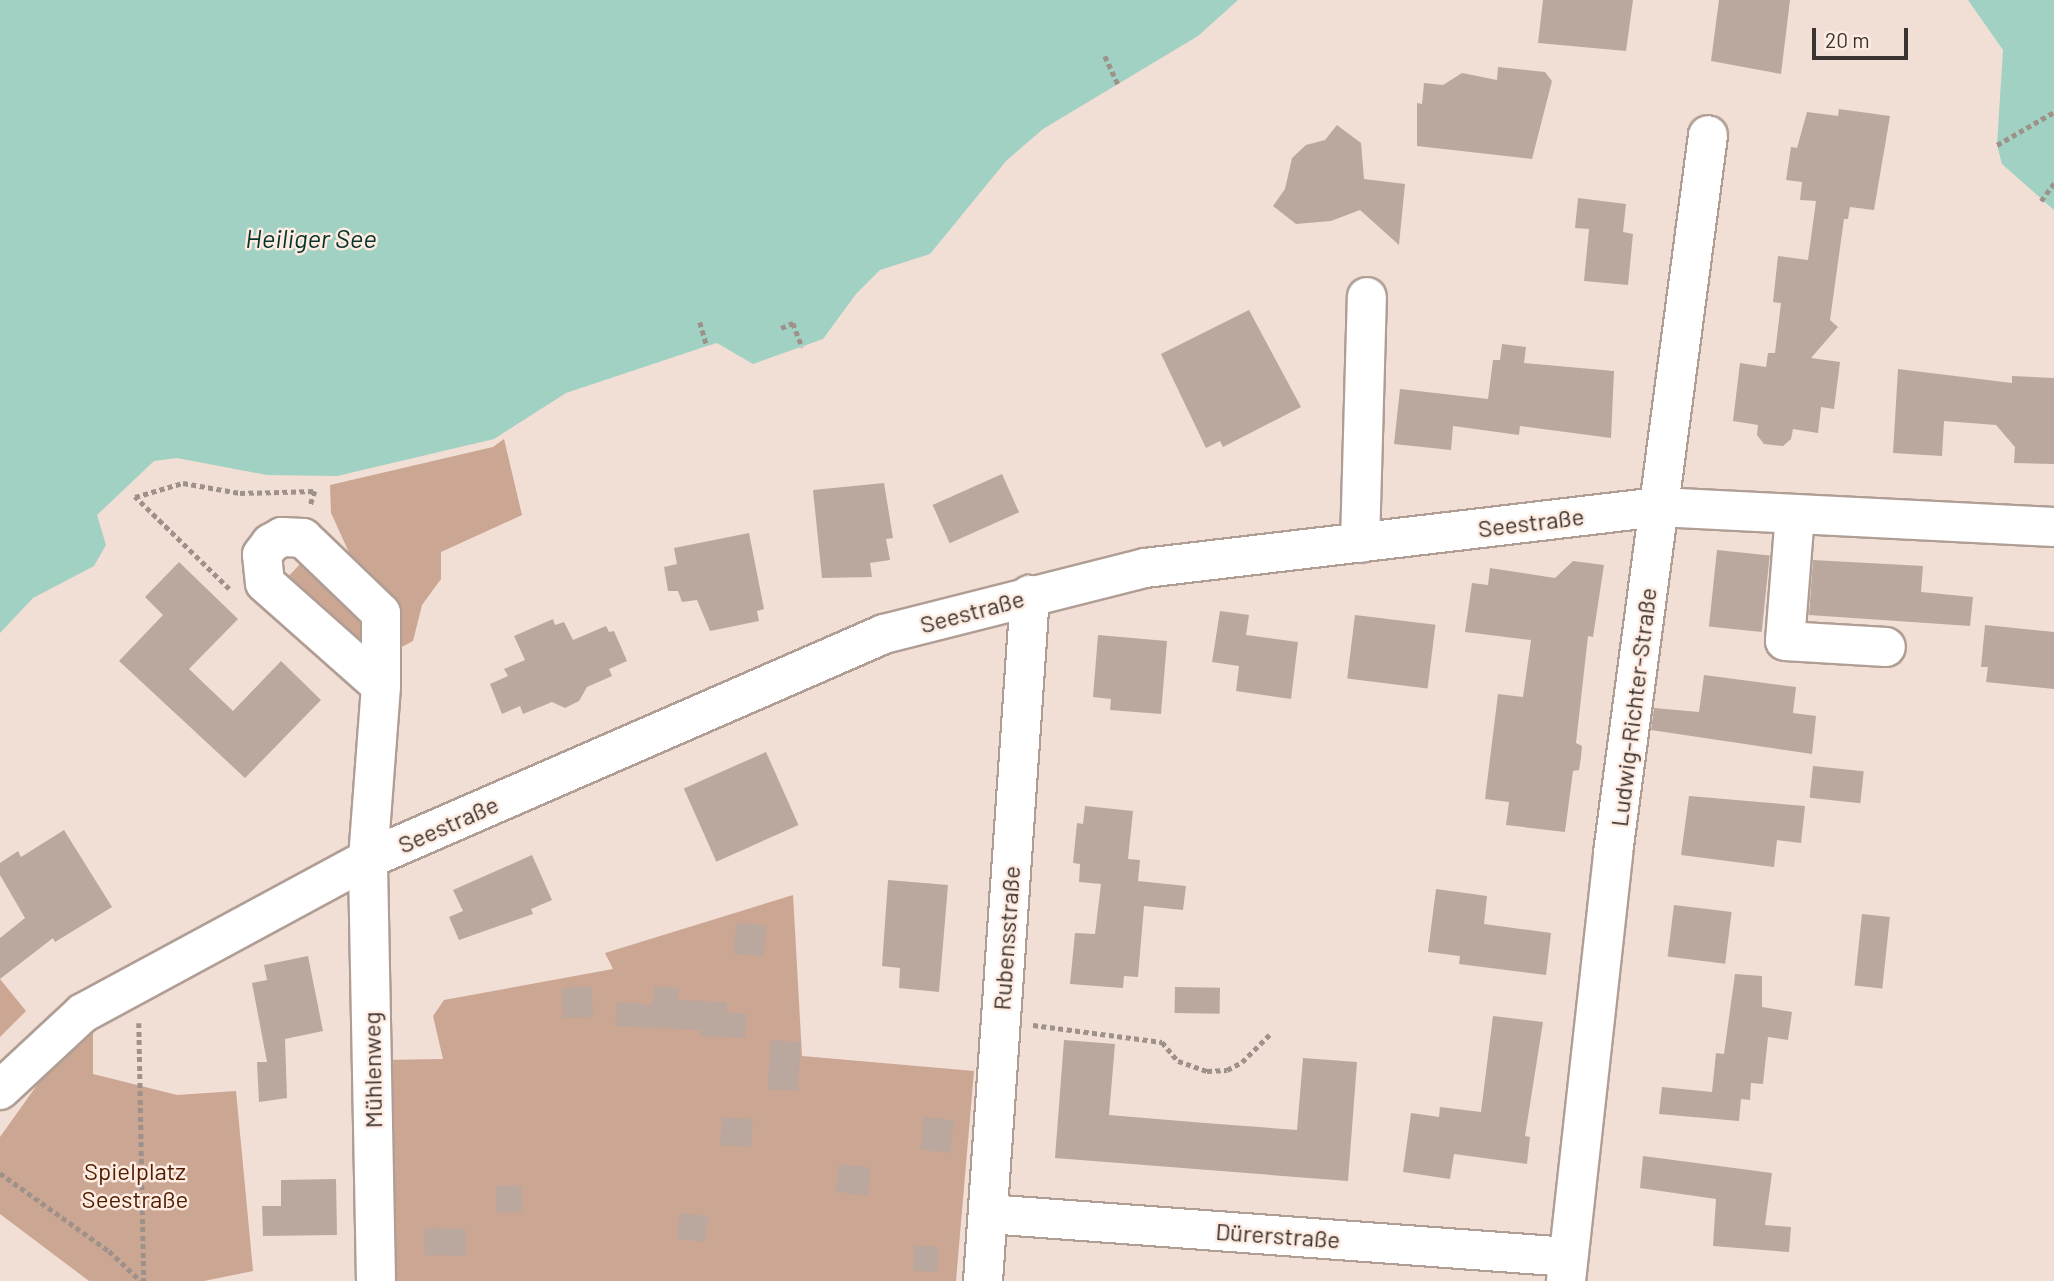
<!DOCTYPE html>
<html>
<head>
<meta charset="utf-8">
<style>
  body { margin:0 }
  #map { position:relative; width:2054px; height:1281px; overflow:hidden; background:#f1ded4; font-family:Barlow,sans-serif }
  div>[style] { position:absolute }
  .green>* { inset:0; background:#cba693 }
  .water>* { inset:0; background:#a0d1c2 }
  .building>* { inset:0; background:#baa89f; transform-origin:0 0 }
  .path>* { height:4.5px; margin-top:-2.25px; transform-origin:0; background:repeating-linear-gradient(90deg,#9e9189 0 5px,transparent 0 8.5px) }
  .roads { filter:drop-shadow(2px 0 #b09e95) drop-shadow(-2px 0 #b09e95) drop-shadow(0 2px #b09e95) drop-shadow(0 -2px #b09e95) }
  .minor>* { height:38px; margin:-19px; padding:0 19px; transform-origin:19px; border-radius:19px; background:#fff }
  span { translate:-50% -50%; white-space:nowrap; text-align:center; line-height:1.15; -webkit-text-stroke:5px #feebe1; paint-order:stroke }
  .street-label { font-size:24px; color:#3a332f }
  .park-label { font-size:24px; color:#4f1d00 }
  .water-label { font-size:26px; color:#05342a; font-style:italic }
  .scale { position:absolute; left:1812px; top:28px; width:96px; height:32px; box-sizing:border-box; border:4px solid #3a332f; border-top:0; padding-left:9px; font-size:21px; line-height:24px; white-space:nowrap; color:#3a332f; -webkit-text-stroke:5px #feebe1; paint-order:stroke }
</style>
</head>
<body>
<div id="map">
  <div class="green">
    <div style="clip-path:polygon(504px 439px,522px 515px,441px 552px,441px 579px,422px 605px,413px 641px,394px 651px,331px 513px,330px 485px,493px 447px)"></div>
    <div style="clip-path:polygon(300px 564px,310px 565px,367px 616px,367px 635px,358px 641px,287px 578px)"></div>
    <div style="clip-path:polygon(793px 895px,802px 1056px,974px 1071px,956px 1281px,390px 1281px,384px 1060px,443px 1059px,433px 1016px,444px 1000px,613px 969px,605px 953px)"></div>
    <div style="clip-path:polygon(0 979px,26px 1011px,0 1037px)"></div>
    <div style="clip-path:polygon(93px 1031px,93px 1074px,177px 1095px,236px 1091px,253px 1271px,204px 1281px,89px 1281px,0 1214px,0 1137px,47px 1071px)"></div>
  </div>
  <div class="water">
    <div style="clip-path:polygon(0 0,1238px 0,1198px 36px,1043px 129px,1006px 161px,930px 254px,880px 270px,856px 294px,823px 339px,753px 364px,717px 343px,707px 346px,566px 393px,494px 439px,337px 476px,267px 475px,177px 458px,154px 461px,97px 515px,106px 545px,94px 566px,33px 598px,0 633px)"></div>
    <div style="clip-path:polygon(1968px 0,2054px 0,2054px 210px,2002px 164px,1997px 145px,2003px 50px)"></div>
  </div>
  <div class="building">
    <div style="clip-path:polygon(1543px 0,1633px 0,1626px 51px,1538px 43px)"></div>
    <div style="clip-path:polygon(1719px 0,1790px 0,1781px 74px,1711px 61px)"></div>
    <div style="clip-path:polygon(1498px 67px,1545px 72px,1552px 81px,1532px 159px,1417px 146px,1417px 103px,1422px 104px,1424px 83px,1443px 85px,1462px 73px,1497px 80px)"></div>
    <div style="clip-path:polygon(1839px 109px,1890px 116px,1874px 210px,1850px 207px,1848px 219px,1844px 219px,1830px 320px,1838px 327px,1811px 358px,1840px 362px,1834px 409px,1821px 407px,1818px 433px,1793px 429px,1791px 439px,1783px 446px,1764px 444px,1757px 435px,1758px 425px,1733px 421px,1740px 363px,1766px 367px,1768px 353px,1775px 353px,1781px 303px,1773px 302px,1778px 256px,1808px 260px,1816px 201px,1800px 200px,1802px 182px,1786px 180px,1791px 147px,1797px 148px,1807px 112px,1838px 116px)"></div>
    <div style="clip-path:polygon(1337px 125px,1361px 143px,1364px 179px,1405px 184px,1399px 245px,1360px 210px,1331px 221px,1296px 224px,1273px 206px,1285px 189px,1292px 158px,1306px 145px,1325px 140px)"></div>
    <div style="clip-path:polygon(1578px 198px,1626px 204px,1623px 232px,1633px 234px,1628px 285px,1584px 281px,1589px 229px,1575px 228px)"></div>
    <div style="clip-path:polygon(1249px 310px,1301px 407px,1223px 447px,1220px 441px,1206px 448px,1161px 354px)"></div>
    <div style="clip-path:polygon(1502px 344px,1526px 347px,1524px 363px,1614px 371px,1611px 438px,1520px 426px,1519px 435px,1453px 426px,1451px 450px,1394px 444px,1400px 389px,1488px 399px,1493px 360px,1500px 360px)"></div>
    <div style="clip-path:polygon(1898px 369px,2012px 383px,2012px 376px,2054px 378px,2054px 464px,2014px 463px,2015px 447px,1996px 425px,1944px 421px,1942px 456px,1893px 453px)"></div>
    <div style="left:1002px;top:474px;width:42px;height:76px;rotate:66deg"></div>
    <div style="clip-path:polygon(884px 483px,893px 538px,886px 539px,890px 560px,870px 563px,872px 577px,822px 578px,813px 490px)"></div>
    <div style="clip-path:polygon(749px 533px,764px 609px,757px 611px,759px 621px,710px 631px,697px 600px,682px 602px,678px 591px,668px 591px,664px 567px,677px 564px,674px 548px)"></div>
    <div style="left:1717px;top:550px;width:53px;height:77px;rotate:6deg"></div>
    <div style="clip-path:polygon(1813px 560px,1923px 566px,1921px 592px,1973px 597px,1970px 626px,1809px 615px)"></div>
    <div style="clip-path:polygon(1573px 561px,1604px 565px,1593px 637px,1588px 636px,1576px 743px,1582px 746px,1581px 757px,1579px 770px,1573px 771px,1565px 832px,1506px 825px,1509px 802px,1485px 799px,1498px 694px,1523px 697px,1531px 640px,1465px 632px,1472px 583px,1488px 585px,1490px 568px,1555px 578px)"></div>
    <div style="clip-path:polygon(179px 562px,238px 619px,189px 669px,233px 711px,281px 661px,321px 700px,245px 778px,119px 661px,163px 615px,145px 597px)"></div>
    <div style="clip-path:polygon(1220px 611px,1249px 615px,1246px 635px,1298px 642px,1291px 699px,1236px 691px,1239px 666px,1212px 662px)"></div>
    <div style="left:1355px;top:615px;width:81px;height:64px;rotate:7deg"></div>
    <div style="clip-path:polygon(553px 619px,555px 625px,564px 622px,573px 640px,606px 626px,609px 632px,614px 631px,627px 661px,609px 669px,612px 676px,587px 687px,579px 701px,565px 708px,552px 702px,523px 714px,520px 706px,502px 714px,490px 684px,508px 676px,504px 669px,525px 660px,514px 636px)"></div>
    <div style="clip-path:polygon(1985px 625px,2054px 632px,2054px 689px,1986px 682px,1988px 667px,1981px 667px)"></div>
    <div style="clip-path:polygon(1098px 635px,1167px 641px,1161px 714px,1110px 710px,1111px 699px,1093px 697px)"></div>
    <div style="clip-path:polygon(1704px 675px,1796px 687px,1793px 713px,1816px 716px,1812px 754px,1651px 730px,1654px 708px,1699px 712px)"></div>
    <div style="left:766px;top:752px;width:80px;height:90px;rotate:66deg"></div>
    <div style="left:1813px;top:766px;width:51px;height:32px;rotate:6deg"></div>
    <div style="clip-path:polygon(1689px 796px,1805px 806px,1801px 843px,1777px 840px,1774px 867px,1681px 855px)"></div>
    <div style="clip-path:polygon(1085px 806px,1133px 811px,1128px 859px,1140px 860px,1138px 881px,1186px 886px,1183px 910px,1144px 906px,1138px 977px,1124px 976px,1123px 988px,1070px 984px,1075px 933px,1095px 934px,1101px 884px,1079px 882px,1080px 864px,1073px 863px,1077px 823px,1083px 824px)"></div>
    <div style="clip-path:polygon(64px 830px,112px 907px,55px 942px,53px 938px,0 979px,0 938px,25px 918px,0 875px,0 863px,18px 851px,21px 857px)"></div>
    <div style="clip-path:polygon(532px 855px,552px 900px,531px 909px,533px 914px,459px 940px,449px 917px,463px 911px,453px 890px)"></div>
    <div style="clip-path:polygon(888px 880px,948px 885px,939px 992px,899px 988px,900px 968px,882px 966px)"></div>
    <div style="clip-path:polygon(1436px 889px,1487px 896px,1484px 924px,1551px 933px,1546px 975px,1459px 964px,1460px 956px,1428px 952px)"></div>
    <div style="left:1674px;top:905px;width:58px;height:52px;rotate:7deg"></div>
    <div style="left:1862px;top:914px;width:28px;height:72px;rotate:6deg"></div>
    <div style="left:736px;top:923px;width:30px;height:31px;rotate:4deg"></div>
    <div style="clip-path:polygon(308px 956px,323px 1031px,285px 1039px,287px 1098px,259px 1102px,257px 1062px,267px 1062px,252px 983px,267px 980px,264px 965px)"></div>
    <div style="clip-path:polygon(1735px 974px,1762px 976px,1762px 1007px,1792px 1012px,1788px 1040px,1768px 1037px,1763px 1084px,1751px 1083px,1750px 1100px,1741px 1099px,1739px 1121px,1659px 1114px,1662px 1087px,1712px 1092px,1716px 1053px,1724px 1054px)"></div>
    <div style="left:592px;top:987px;width:30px;height:30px;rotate:88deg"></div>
    <div style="clip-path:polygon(654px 987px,679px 988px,678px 1000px,727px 1002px,727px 1012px,746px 1014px,745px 1038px,701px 1036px,701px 1030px,615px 1026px,617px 1002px,653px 1005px)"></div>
    <div style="left:1175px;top:987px;width:45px;height:26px;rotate:1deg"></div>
    <div style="clip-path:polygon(1493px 1016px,1543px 1022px,1525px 1136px,1530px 1137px,1527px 1164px,1454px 1154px,1450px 1179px,1403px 1172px,1411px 1113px,1439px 1117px,1440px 1107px,1481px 1112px)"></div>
    <div style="left:771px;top:1040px;width:30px;height:49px;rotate:4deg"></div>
    <div style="clip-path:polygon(1064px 1040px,1115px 1044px,1109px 1115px,1205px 1123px,1297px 1130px,1303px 1058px,1357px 1062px,1348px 1181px,1055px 1158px)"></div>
    <div style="left:722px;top:1117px;width:31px;height:28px;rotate:4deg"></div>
    <div style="left:924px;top:1117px;width:30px;height:33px;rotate:6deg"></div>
    <div style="clip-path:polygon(1643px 1156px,1772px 1173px,1765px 1225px,1791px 1227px,1789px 1252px,1713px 1246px,1716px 1199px,1640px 1188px)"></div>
    <div style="left:839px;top:1164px;width:32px;height:28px;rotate:7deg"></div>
    <div style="clip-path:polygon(336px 1179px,337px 1235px,263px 1236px,262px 1206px,281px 1206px,281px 1180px)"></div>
    <div style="left:521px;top:1185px;width:27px;height:25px;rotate:88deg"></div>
    <div style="left:680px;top:1213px;width:28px;height:26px;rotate:6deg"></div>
    <div style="left:425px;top:1228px;width:41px;height:27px;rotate:1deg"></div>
    <div style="left:914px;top:1246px;width:24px;height:25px;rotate:2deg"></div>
  </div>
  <div class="path">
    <div style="left:1105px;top:56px;width:33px;rotate:65deg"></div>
    <div style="left:1997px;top:145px;width:66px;rotate:-30.1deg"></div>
    <div style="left:2041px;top:201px;width:22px;rotate:-54deg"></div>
    <div style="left:700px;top:322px;width:25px;rotate:74deg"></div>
    <div style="left:781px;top:328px;width:13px;rotate:-23deg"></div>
    <div style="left:793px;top:323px;width:26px;rotate:69deg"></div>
    <div style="left:229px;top:589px;width:132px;rotate:-135.6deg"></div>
    <div style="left:135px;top:497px;width:50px;rotate:-16.3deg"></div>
    <div style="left:183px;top:483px;width:58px;rotate:10deg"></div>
    <div style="left:240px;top:493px;width:75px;rotate:-1.5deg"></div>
    <div style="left:315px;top:491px;width:16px;rotate:108deg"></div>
    <div style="left:139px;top:1023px;width:258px;rotate:88.9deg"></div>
    <div style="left:1033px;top:1025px;width:130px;rotate:7.5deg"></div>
    <div style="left:1162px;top:1042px;width:25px;rotate:50deg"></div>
    <div style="left:1178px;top:1061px;width:31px;rotate:19deg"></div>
    <div style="left:1207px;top:1071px;width:20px;rotate:-3deg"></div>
    <div style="left:1227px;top:1070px;width:17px;rotate:-28deg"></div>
    <div style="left:1242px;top:1062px;width:41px;rotate:-45deg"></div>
    <div style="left:0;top:1173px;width:134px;rotate:35.6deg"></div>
    <div style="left:109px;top:1251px;width:44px;rotate:43.2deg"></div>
  </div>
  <div class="roads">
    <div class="minor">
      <div style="left:1795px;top:514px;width:127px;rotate:94.5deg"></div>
      <div style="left:1785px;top:641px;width:101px;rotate:3.4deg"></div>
      <div style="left:1360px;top:543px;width:246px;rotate:-88.4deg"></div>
      <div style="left:0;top:1090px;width:113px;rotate:-42.9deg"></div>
      <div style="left:83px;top:1013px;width:324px;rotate:-28.4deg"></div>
      <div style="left:368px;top:859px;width:563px;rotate:-23.56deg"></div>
      <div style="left:884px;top:634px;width:269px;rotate:-14.2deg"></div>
      <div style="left:1145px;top:568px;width:517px;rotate:-6.78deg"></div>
      <div style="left:1658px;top:507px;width:397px;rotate:2.9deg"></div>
      <div style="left:988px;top:1214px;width:582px;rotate:4.24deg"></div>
      <div style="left:376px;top:1281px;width:422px;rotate:-91.1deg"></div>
      <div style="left:368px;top:859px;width:173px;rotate:-85.7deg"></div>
      <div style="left:381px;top:686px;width:73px;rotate:-90deg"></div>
      <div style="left:381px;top:613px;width:108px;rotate:-136.1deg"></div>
      <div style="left:303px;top:538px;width:21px;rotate:-177deg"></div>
      <div style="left:282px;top:537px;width:13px;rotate:151deg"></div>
      <div style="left:271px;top:543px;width:15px;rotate:127deg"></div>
      <div style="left:262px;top:555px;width:28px;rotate:84deg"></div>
      <div style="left:265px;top:583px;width:155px;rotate:41.6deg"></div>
      <div style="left:983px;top:1281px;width:688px;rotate:-86.08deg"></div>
      <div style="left:1566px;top:1281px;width:431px;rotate:-83.7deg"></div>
      <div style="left:1613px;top:853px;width:724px;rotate:-82.46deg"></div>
    </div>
  </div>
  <div class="street-label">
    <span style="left:1531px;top:522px;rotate:-7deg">Seestraße</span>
    <span style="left:972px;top:611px;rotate:-15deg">Seestraße</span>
    <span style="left:1633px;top:707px;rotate:-83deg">Ludwig-Richter-Straße</span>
    <span style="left:448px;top:824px;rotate:-24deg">Seestraße</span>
    <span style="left:1006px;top:938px;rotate:-86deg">Rubensstraße</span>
    <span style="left:372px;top:1070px;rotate:-91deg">Mühlenweg</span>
    <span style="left:1278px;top:1235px;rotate:4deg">Dürerstraße</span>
  </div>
  <div class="park-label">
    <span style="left:135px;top:1185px">Spielplatz<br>Seestraße</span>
  </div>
  <div class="water-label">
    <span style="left:311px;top:238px">Heiliger See</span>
  </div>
  <div class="scale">20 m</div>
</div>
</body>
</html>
